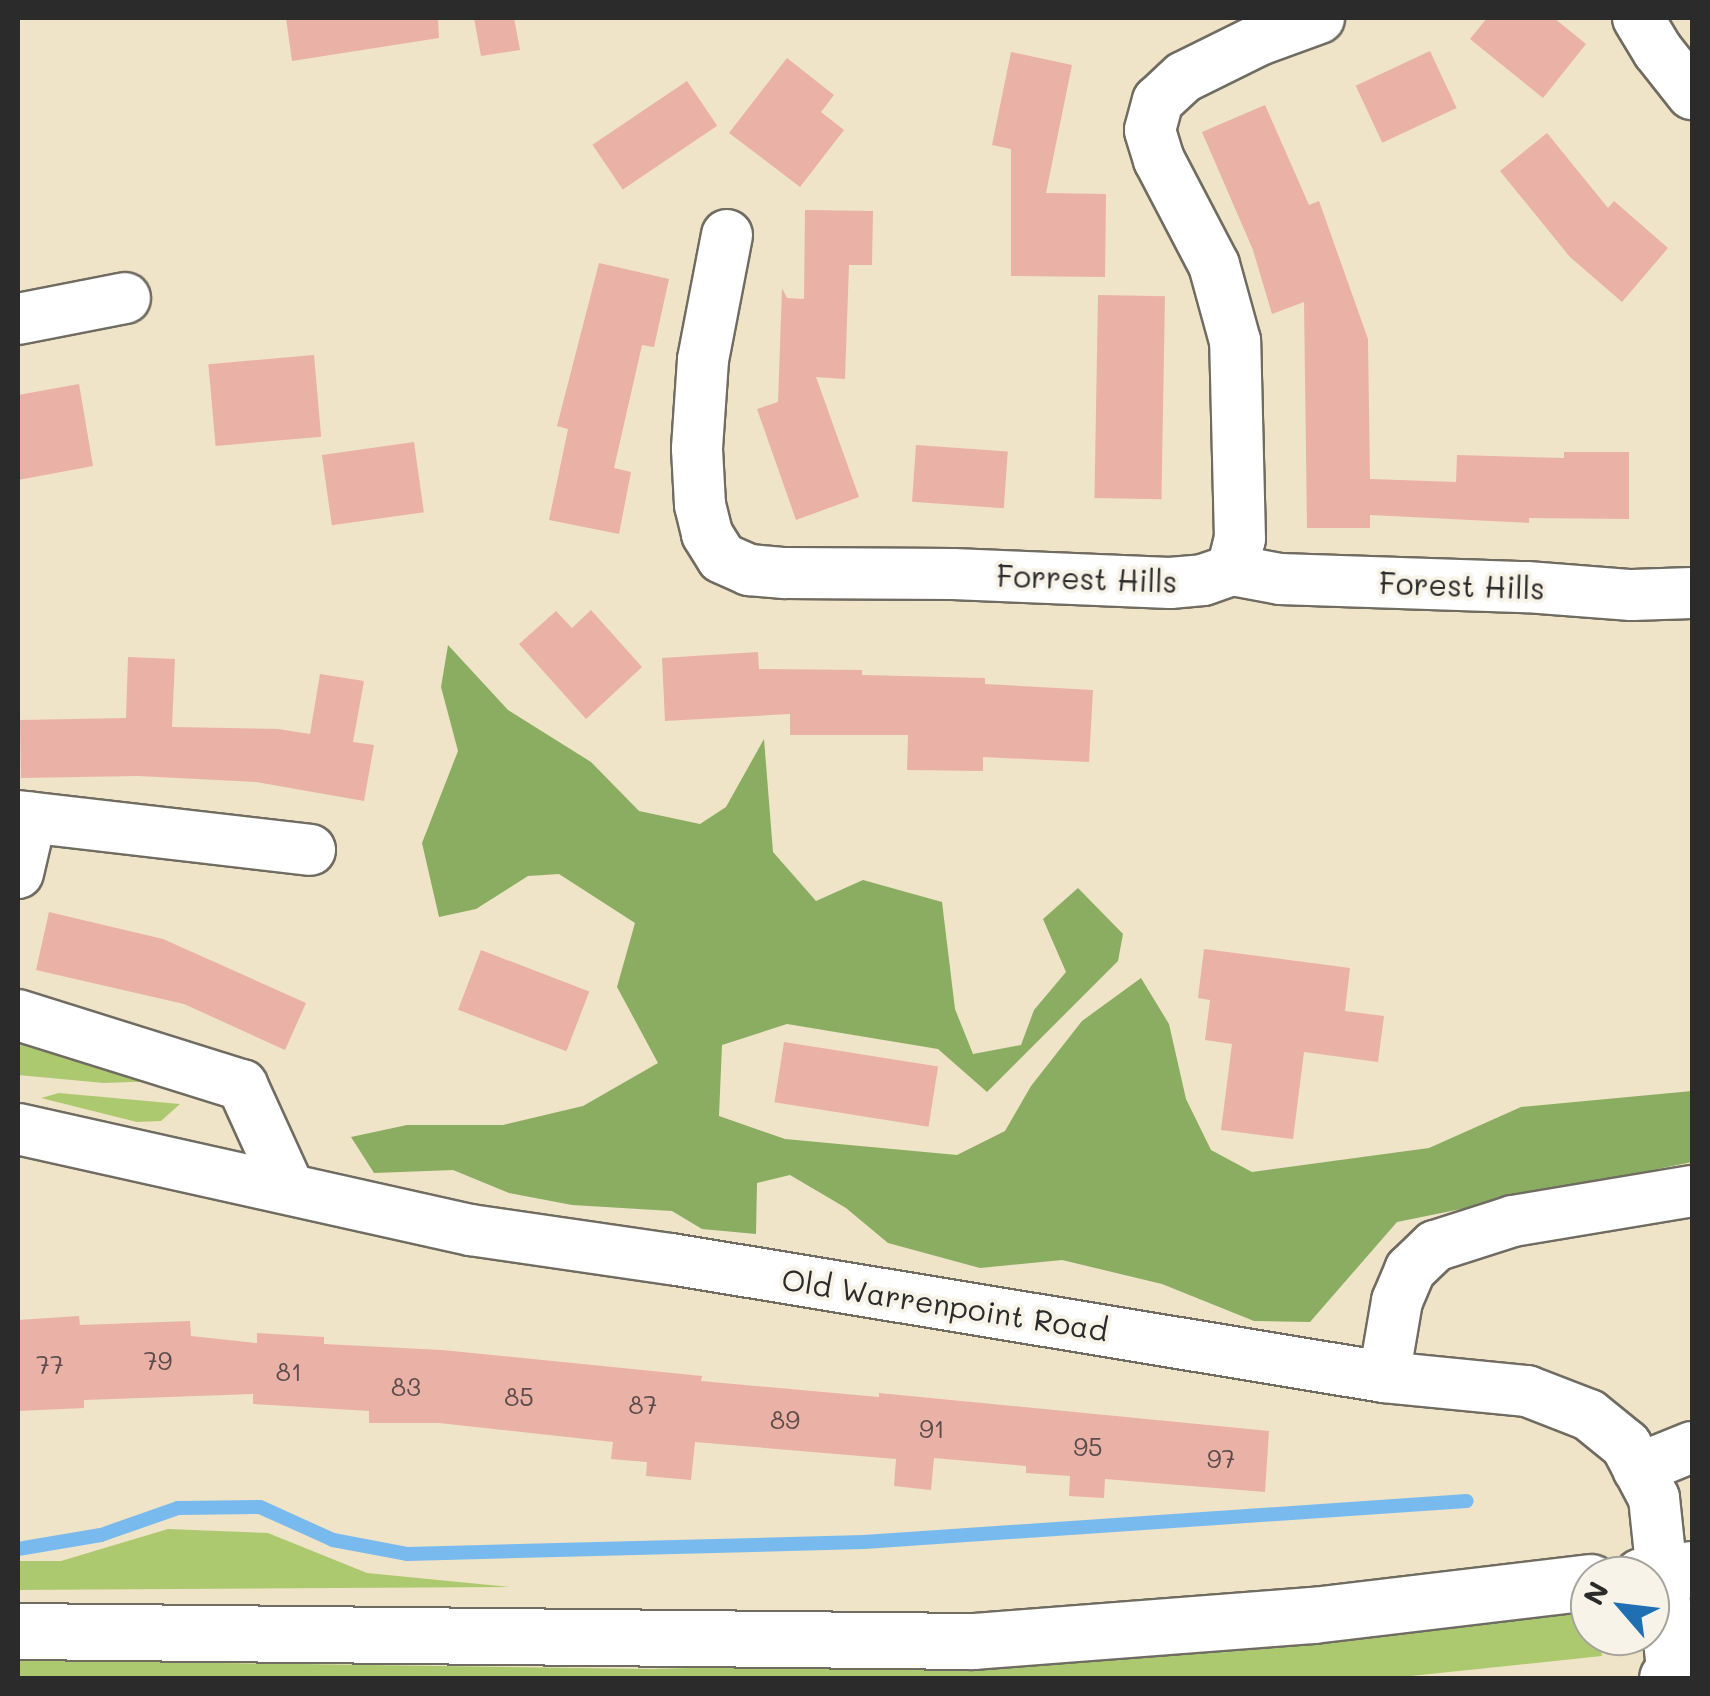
<!DOCTYPE html>
<html>
<head>
<meta charset="utf-8">
<style>
  body { margin:0 }
  #map { position:relative; width:1710px; height:1696px; overflow:hidden; background:#efe4c7; font-family:Mali,sans-serif }
  div>[style] { position:absolute }
  .green>* { inset:0; background:#adc970 }
  .forest>* { inset:0; background:#8aad62 }
  .stream>* { height:14px; margin:-7px; padding:0 7px; transform-origin:7px; border-radius:7px; background:#79baee }
  .building>* { inset:0; background:#eab1a7; transform-origin:0 0 }
  .roads { filter:drop-shadow(2px 0 #706c62) drop-shadow(-2px 0 #706c62) drop-shadow(0 2px #706c62) drop-shadow(0 -2px #706c62) }
  .minor>* { height:50px; margin:-25px; padding:0 25px; transform-origin:25px; border-radius:25px; background:#fff }
  .highway>* { height:55px; margin:-27.5px; padding:0 27.5px; transform-origin:27.5px; border-radius:27.5px; background:#fff }
  span { translate:-50% -50%; white-space:nowrap; text-align:center; line-height:1.15; -webkit-text-stroke:8px #f7f3e8; paint-order:stroke }
  .number-label { font-size:25px; color:#5b4c4a }
  .number-label span { -webkit-text-stroke-width:0 }
  .street-label { font-size:30px; color:#2b2b2b }
  .frame { position:absolute; inset:0; border:20px solid #2b2b2b; pointer-events:none }
  .north { position:absolute; left:1570px; top:1556px; width:100px; height:100px; box-sizing:border-box; background:#f7f3e8; border:2px solid #a5a39c; border-radius:50%; rotate:298deg; font-size:28px; font-weight:700; line-height:40px; text-align:center; color:#2b2b2b }
  .north::after { content:''; display:block; margin:auto; width:35px; height:45px; background:#1f6fb2; clip-path:polygon(50% 0,100% 100%,50% 72%,0 100%) }
</style>
</head>
<body>
<div id="map">
  <div class="green">
    <div style="clip-path:polygon(18px 1036px,187px 1080px,104px 1083px,18px 1075px)"></div>
    <div style="clip-path:polygon(59px 1093px,180px 1104px,161px 1121px,137px 1122px,41px 1098px)"></div>
    <div style="clip-path:polygon(168px 1529px,268px 1533px,367px 1573px,510px 1587px,18px 1590px,18px 1561px,61px 1561px)"></div>
    <div style="clip-path:polygon(1590px 1610px,1590px 1636px,1598px 1636px,1602px 1656px,1392px 1678px,18px 1678px,18px 1660px,651px 1669px,963px 1661px,1250px 1642px)"></div>
  </div>
  <div class="forest">
    <div style="clip-path:polygon(448px 645px,508px 710px,591px 762px,639px 811px,700px 824px,726px 807px,764px 739px,773px 852px,816px 901px,863px 880px,942px 902px,955px 1009px,973px 1054px,1021px 1045px,1034px 1010px,1066px 972px,1043px 919px,1078px 888px,1123px 934px,1118px 961px,987px 1092px,938px 1049px,787px 1024px,722px 1045px,719px 1116px,785px 1139px,957px 1155px,1005px 1131px,1031px 1086px,1082px 1021px,1141px 978px,1169px 1024px,1186px 1099px,1211px 1150px,1252px 1172px,1429px 1148px,1521px 1107px,1692px 1091px,1692px 1162px,1397px 1222px,1310px 1322px,1254px 1321px,1162px 1284px,1062px 1260px,980px 1268px,888px 1243px,846px 1208px,790px 1175px,757px 1183px,756px 1234px,702px 1229px,672px 1211px,572px 1205px,509px 1193px,453px 1170px,374px 1173px,351px 1137px,407px 1125px,503px 1125px,583px 1106px,658px 1063px,617px 987px,635px 923px,559px 874px,528px 876px,476px 909px,439px 917px,422px 843px,458px 751px,441px 687px)"></div>
  </div>
  <div class="stream">
    <div style="left:18px;top:1549px;width:84px;rotate:-9.6deg"></div>
    <div style="left:101px;top:1535px;width:82px;rotate:-19.3deg"></div>
    <div style="left:178px;top:1508px;width:82px;rotate:-0.7deg"></div>
    <div style="left:260px;top:1507px;width:80px;rotate:24.3deg"></div>
    <div style="left:333px;top:1540px;width:75px;rotate:10.7deg"></div>
    <div style="left:407px;top:1554px;width:457px;rotate:-1.5deg"></div>
    <div style="left:864px;top:1542px;width:604px;rotate:-3.89deg"></div>
  </div>
  <div class="building">
    <div style="clip-path:polygon(286px 18px,438px 18px,439px 38px,292px 61px)"></div>
    <div style="clip-path:polygon(474px 18px,514px 18px,520px 50px,481px 56px)"></div>
    <div style="clip-path:polygon(1487px 18px,1554px 18px,1586px 44px,1543px 98px,1470px 39px)"></div>
    <div style="left:1430px;top:51px;width:63px;height:82px;rotate:65deg"></div>
    <div style="clip-path:polygon(1011px 52px,1072px 65px,1046px 193px,1106px 194px,1105px 277px,1011px 276px,1011px 149px,992px 145px)"></div>
    <div style="clip-path:polygon(787px 58px,834px 95px,821px 112px,844px 130px,800px 187px,729px 133px)"></div>
    <div style="left:687px;top:81px;width:54px;height:114px;rotate:56deg"></div>
    <div style="clip-path:polygon(1265px 105px,1309px 205px,1319px 201px,1368px 339px,1370px 479px,1456px 482px,1457px 455px,1564px 458px,1564px 452px,1629px 452px,1629px 519px,1529px 518px,1529px 523px,1370px 515px,1370px 528px,1307px 528px,1304px 302px,1272px 314px,1253px 250px,1202px 132px)"></div>
    <div style="clip-path:polygon(1547px 133px,1608px 208px,1614px 201px,1668px 248px,1622px 302px,1570px 257px,1500px 171px)"></div>
    <div style="clip-path:polygon(805px 210px,873px 211px,872px 265px,849px 265px,845px 379px,816px 377px,859px 497px,796px 520px,757px 409px,778px 402px,782px 288px,787px 298px,804px 299px)"></div>
    <div style="clip-path:polygon(599px 263px,669px 279px,654px 347px,642px 345px,614px 468px,631px 472px,619px 534px,549px 520px,568px 429px,557px 426px)"></div>
    <div style="left:1098px;top:295px;width:67px;height:203px;rotate:1deg"></div>
    <div style="left:314px;top:355px;width:82px;height:106px;rotate:85deg"></div>
    <div style="clip-path:polygon(79px 384px,93px 466px,18px 480px,18px 395px)"></div>
    <div style="left:414px;top:442px;width:71px;height:93px;rotate:82deg"></div>
    <div style="left:916px;top:445px;width:92px;height:57px;rotate:4deg"></div>
    <div style="clip-path:polygon(591px 610px,642px 667px,586px 719px,519px 644px,556px 611px,572px 628px)"></div>
    <div style="clip-path:polygon(758px 652px,759px 669px,862px 670px,862px 675px,985px 678px,985px 684px,1093px 690px,1089px 762px,983px 757px,983px 771px,907px 770px,908px 735px,790px 735px,790px 714px,665px 721px,662px 658px)"></div>
    <div style="clip-path:polygon(128px 657px,175px 659px,172px 727px,278px 729px,310px 734px,320px 674px,364px 681px,353px 742px,374px 745px,364px 801px,256px 782px,138px 776px,21px 778px,20px 720px,126px 718px)"></div>
    <div style="clip-path:polygon(49px 912px,163px 939px,306px 1003px,285px 1050px,184px 1004px,36px 970px)"></div>
    <div style="clip-path:polygon(1204px 949px,1350px 968px,1345px 1011px,1384px 1016px,1378px 1062px,1304px 1052px,1293px 1139px,1221px 1130px,1232px 1044px,1205px 1040px,1210px 1000px,1198px 998px)"></div>
    <div style="left:481px;top:950px;width:116px;height:64px;rotate:21deg"></div>
    <div style="left:784px;top:1042px;width:156px;height:61px;rotate:9deg"></div>
    <div style="clip-path:polygon(79px 1316px,80px 1325px,190px 1321px,191px 1336px,257px 1343px,257px 1333px,324px 1337px,324px 1344px,442px 1350px,702px 1376px,701px 1381px,879px 1397px,879px 1393px,1269px 1431px,1265px 1492px,1105px 1479px,1104px 1498px,1069px 1496px,1070px 1476px,1026px 1473px,1026px 1466px,934px 1458px,931px 1490px,894px 1486px,896px 1459px,695px 1442px,691px 1480px,646px 1476px,647px 1462px,611px 1459px,613px 1442px,439px 1423px,369px 1423px,369px 1411px,253px 1404px,253px 1394px,84px 1400px,84px 1408px,18px 1411px,18px 1320px)"></div>
  </div>
  <div class="roads">
    <div class="minor">
      <div style="left:1638px;top:18px;width:39px;rotate:59deg"></div>
      <div style="left:1658px;top:51px;width:55px;rotate:51.7deg"></div>
      <div style="left:727px;top:235px;width:127px;rotate:100.9deg"></div>
      <div style="left:703px;top:360px;width:89px;rotate:93.9deg"></div>
      <div style="left:697px;top:449px;width:56px;rotate:86.9deg"></div>
      <div style="left:700px;top:505px;width:30px;rotate:76deg"></div>
      <div style="left:707px;top:534px;width:28px;rotate:58deg"></div>
      <div style="left:722px;top:558px;width:30px;rotate:24deg"></div>
      <div style="left:749px;top:570px;width:36px;rotate:5deg"></div>
      <div style="left:785px;top:573px;width:168px;rotate:0.3deg"></div>
      <div style="left:953px;top:574px;width:217px;rotate:2.4deg"></div>
      <div style="left:1170px;top:583px;width:33px;rotate:-5deg"></div>
      <div style="left:1203px;top:580px;width:31px;rotate:-19deg"></div>
      <div style="left:1232px;top:570px;width:32px;rotate:-76deg"></div>
      <div style="left:1240px;top:539px;width:198px;rotate:-91.4deg"></div>
      <div style="left:1235px;top:341px;width:79px;rotate:-105.4deg"></div>
      <div style="left:1214px;top:265px;width:119px;rotate:-117.6deg"></div>
      <div style="left:1159px;top:160px;width:31px;rotate:-107deg"></div>
      <div style="left:1150px;top:130px;width:30px;rotate:-75deg"></div>
      <div style="left:1158px;top:101px;width:35px;rotate:-43deg"></div>
      <div style="left:1184px;top:77px;width:84px;rotate:-26.3deg"></div>
      <div style="left:1259px;top:40px;width:64px;rotate:-20.1deg"></div>
      <div style="left:18px;top:319px;width:109px;rotate:-11.1deg"></div>
      <div style="left:1232px;top:570px;width:49px;rotate:10.6deg"></div>
      <div style="left:1280px;top:579px;width:247px;rotate:1.9deg"></div>
      <div style="left:1527px;top:587px;width:105px;rotate:4.4deg"></div>
      <div style="left:1632px;top:595px;width:60px;rotate:-1.9deg"></div>
      <div style="left:18px;top:816px;width:294px;rotate:6.6deg"></div>
      <div style="left:18px;top:873px;width:57px;rotate:-76.9deg"></div>
      <div style="left:18px;top:1015px;width:235px;rotate:17.4deg"></div>
      <div style="left:242px;top:1085px;width:113px;rotate:65.5deg"></div>
      <div style="left:18px;top:1129px;width:464px;rotate:12.6deg"></div>
      <div style="left:471px;top:1230px;width:202px;rotate:8.3deg"></div>
      <div style="left:671px;top:1259px;width:723px;rotate:9.4deg"></div>
      <div style="left:1384px;top:1377px;width:144px;rotate:5.6deg"></div>
      <div style="left:1527px;top:1391px;width:66px;rotate:21.2deg"></div>
      <div style="left:1589px;top:1415px;width:48px;rotate:39deg"></div>
      <div style="left:1626px;top:1445px;width:60px;rotate:62.2deg"></div>
      <div style="left:1654px;top:1498px;width:181px;rotate:84deg"></div>
      <div style="left:1384px;top:1377px;width:77px;rotate:-80.3deg"></div>
      <div style="left:1397px;top:1301px;width:34px;rotate:-67deg"></div>
      <div style="left:1410px;top:1270px;width:35px;rotate:-44deg"></div>
      <div style="left:1435px;top:1246px;width:82px;rotate:-17.8deg"></div>
      <div style="left:1513px;top:1221px;width:181px;rotate:-9.5deg"></div>
      <div style="left:1638px;top:1469px;width:58px;rotate:-22.2deg"></div>
    </div>
    <div class="highway">
      <div style="left:1641px;top:1576px;width:51px;rotate:-7.8deg"></div>
      <div style="left:18px;top:1631px;width:955px;rotate:0.6deg"></div>
      <div style="left:973px;top:1641px;width:341px;rotate:-4.4deg"></div>
      <div style="left:1313px;top:1615px;width:279px;rotate:-6.8deg"></div>
      <div style="left:1667px;top:1678px;width:25px;rotate:-7deg"></div>
    </div>
  </div>
  <div class="number-label">
    <span style="left:158px;top:1360px">79</span>
    <span style="left:50px;top:1364px">77</span>
    <span style="left:289px;top:1371px">81</span>
    <span style="left:406px;top:1386px">83</span>
    <span style="left:519px;top:1396px">85</span>
    <span style="left:643px;top:1404px">87</span>
    <span style="left:785px;top:1419px">89</span>
    <span style="left:932px;top:1428px">91</span>
    <span style="left:1088px;top:1446px">95</span>
    <span style="left:1221px;top:1458px">97</span>
  </div>
  <div class="street-label">
    <span style="left:1087px;top:578px;rotate:2deg">Forrest Hills</span>
    <span style="left:1462px;top:585px;rotate:2deg">Forest Hills</span>
    <span style="left:945px;top:1304px;rotate:9deg">Old Warrenpoint Road</span>
  </div>
  <div class="frame"></div>
  <div class="north">N</div>
</div>
</body>
</html>
